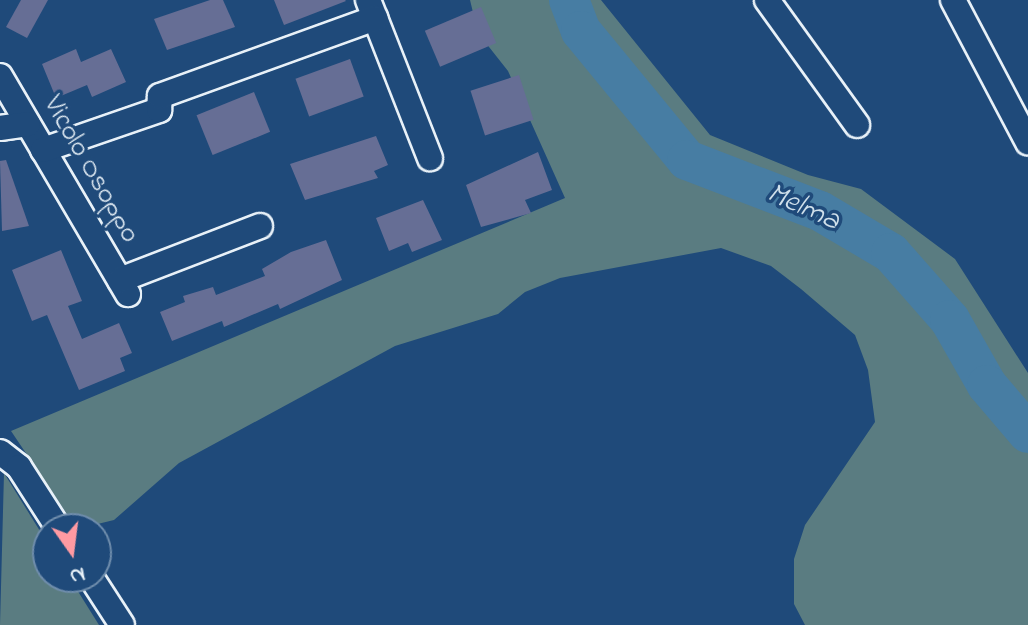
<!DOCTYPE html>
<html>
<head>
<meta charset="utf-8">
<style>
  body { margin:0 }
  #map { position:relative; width:1028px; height:625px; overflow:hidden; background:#1f4a7a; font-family:"Indie Flower",sans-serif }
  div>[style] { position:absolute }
  .green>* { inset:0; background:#5a7c81 }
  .river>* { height:40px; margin:-20px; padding:0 20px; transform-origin:20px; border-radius:20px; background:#477da3 }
  .building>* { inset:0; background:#666e95; transform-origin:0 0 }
  .roads { filter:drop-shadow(2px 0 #e8f1f8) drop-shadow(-2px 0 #e8f1f8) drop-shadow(0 2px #e8f1f8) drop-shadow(0 -2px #e8f1f8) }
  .minor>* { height:24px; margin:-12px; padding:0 12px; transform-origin:12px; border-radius:12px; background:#1f4a7a }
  span { translate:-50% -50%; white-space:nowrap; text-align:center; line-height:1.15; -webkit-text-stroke:7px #1f4a7a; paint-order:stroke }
  .street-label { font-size:28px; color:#e8f1f8 }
  .water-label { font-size:30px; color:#d0e0eb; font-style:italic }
  .north { position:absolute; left:32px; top:513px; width:80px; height:80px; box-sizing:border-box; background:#1f4a7a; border:2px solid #6f8dac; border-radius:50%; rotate:166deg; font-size:22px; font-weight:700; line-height:32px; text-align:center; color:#e8f1f8 }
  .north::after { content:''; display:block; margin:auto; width:28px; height:36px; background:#ff9aa2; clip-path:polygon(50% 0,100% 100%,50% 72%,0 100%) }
</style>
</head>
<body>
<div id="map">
  <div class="green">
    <div style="clip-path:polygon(470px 0,601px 0,710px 135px,808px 175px,861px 189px,955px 259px,1028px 373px,1028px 625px,805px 625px,794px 604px,794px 559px,805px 525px,875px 422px,868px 370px,855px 335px,801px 289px,771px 266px,721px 248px,560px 278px,525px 292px,498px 314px,395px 346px,179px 463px,114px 520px,77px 529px,11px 431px,565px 198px,508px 71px,478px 33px)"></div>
    <div style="clip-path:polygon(4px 473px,48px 544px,48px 577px,69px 577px,99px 625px,0 625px)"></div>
  </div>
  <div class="river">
    <div style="left:569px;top:0;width:33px;rotate:69deg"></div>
    <div style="left:581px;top:31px;width:167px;rotate:50.6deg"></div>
    <div style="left:687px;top:160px;width:142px;rotate:21deg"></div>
    <div style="left:820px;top:211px;width:82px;rotate:30.6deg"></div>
    <div style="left:891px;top:253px;width:89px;rotate:48.6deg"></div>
    <div style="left:950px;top:320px;width:75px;rotate:60.4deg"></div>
    <div style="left:987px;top:385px;width:63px;rotate:49.5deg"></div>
  </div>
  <div class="building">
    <div style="clip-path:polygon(21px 0,48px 0,27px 38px,6px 27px)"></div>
    <div style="clip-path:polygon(210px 0,223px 0,235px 27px,167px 50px,154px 19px)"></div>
    <div style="clip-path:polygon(274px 0,345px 0,346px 1px,284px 25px)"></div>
    <div style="left:481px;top:7px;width:39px;height:61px;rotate:67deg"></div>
    <div style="clip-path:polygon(76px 49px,81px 62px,111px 49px,126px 82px,92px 97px,87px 85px,56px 98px,42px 64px)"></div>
    <div style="left:350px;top:59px;width:40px;height:58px;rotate:70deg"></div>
    <div style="left:519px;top:75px;width:47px;height:51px;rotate:72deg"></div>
    <div style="left:254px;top:92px;width:43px;height:62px;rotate:68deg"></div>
    <div style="clip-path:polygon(376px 136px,388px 165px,374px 171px,378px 178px,305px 200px,290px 164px)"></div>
    <div style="clip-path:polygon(538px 152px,552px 190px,525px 200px,531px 213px,481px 227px,466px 185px)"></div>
    <div style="clip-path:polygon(6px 160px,29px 226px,2px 231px,0 161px)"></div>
    <div style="clip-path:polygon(423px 200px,442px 240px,412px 252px,408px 243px,389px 251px,376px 218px)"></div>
    <div style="clip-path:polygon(326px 240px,342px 280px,280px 309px,278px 304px,224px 327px,222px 321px,172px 341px,160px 312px,185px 302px,183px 296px,213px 287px,216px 295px,265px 276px,262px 269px,291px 252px)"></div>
    <div style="clip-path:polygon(61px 250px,82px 301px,68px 306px,82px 339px,119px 323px,132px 353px,120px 358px,125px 371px,79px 390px,47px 315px,32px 321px,12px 270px)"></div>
  </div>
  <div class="roads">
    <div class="minor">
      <div style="left:368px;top:0;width:170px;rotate:68.6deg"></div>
      <div style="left:767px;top:0;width:154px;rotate:54.2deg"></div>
      <div style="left:953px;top:0;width:161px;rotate:62.2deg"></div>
      <div style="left:0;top:76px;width:253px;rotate:59.6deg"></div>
      <div style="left:0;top:128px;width:28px;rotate:-8deg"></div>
      <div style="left:43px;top:150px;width:123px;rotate:-19deg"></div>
      <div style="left:159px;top:110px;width:14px;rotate:-86deg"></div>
      <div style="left:160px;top:96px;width:229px;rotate:-19.9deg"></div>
      <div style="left:120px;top:280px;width:150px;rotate:-21.1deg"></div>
      <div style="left:0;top:452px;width:24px;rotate:38deg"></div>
      <div style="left:19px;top:467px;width:74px;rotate:57.2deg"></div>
      <div style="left:91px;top:577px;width:57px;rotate:57.1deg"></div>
    </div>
  </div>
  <div class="street-label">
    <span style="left:90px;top:170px;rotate:60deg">Vicolo Osoppo</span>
  </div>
  <div class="water-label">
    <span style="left:803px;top:208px;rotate:24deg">Melma</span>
  </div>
  <div class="north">N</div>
</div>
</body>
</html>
